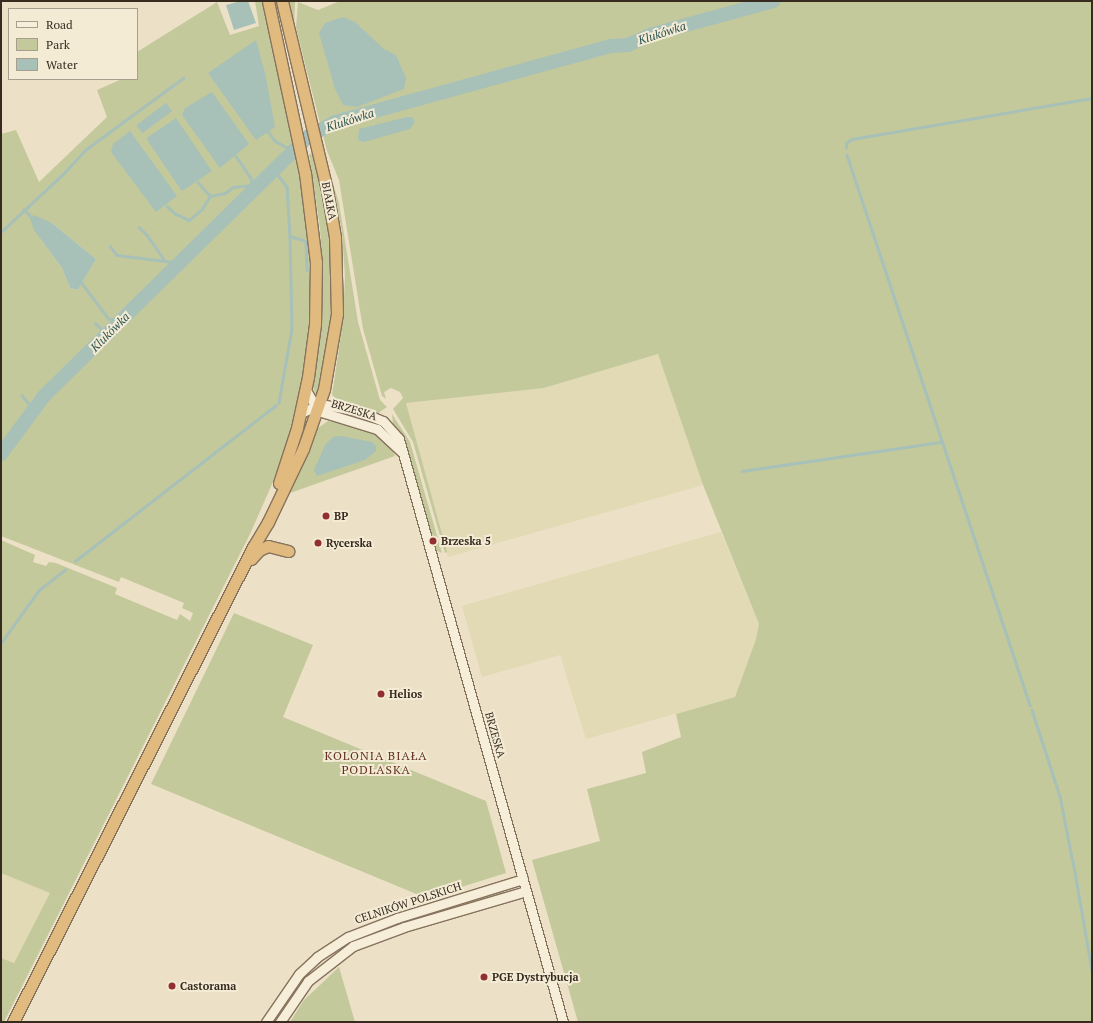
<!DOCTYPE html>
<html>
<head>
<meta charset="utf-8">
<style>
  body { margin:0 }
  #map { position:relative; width:1093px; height:1023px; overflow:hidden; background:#ece0c6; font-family:"PT Serif",serif }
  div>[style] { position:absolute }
  .farmland>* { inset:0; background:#e1dab4 }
  .green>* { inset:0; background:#c4c99b }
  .water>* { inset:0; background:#a7c0b8; transform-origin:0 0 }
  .stream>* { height:2.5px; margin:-1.25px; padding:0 1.25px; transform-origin:1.25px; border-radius:1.25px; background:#a7c0b8 }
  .river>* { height:14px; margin:-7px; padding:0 7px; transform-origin:7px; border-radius:7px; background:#a7c0b8 }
  .roads { filter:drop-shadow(1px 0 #86735d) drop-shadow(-1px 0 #86735d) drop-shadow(0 1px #86735d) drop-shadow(0 -1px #86735d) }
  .tertiary>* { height:9px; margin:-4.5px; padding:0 4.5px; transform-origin:4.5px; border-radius:4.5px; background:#f7eed9 }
  .trunk>* { height:11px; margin:-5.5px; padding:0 5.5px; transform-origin:5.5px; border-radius:5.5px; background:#e0ba7f }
  .dots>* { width:11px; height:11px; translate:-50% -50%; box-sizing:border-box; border:2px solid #f4ebd5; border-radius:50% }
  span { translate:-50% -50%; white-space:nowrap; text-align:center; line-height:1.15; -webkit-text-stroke:4px #f4ebd5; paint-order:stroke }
  .street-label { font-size:11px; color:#372b20 }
  .poi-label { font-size:11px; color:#372b20; font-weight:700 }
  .left { translate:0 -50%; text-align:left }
  .water-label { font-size:12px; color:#305653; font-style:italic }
  .neighbourhood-label { font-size:12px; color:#612f22; letter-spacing:1px }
  .frame { position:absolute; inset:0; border:2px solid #372b20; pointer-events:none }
  .legend { position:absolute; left:8px; top:8px; width:130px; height:72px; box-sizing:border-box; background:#f4ebd5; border:1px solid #a89e8d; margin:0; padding:5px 7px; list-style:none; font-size:12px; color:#372b20 }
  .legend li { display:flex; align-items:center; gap:8px; height:20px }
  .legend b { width:20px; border:1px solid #a89e8d }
</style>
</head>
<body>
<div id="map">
  <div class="farmland">
    <div style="clip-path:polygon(658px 354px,703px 485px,448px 557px,406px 403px,544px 388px)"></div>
    <div style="clip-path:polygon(721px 532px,759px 624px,756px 639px,735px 697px,586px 739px,560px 655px,482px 677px,462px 606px)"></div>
    <div style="clip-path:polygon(1px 873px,50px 893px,14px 963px,1px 958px)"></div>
  </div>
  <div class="green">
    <div style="clip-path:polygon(evenodd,255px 1px,263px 1px,310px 230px,311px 313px,300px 400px,280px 466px,250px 534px,4px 1022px,1px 1022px,1px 958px,14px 963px,50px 893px,1px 873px,1px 540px,35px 555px,33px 562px,46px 566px,49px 562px,56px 563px,117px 588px,115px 594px,177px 620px,180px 614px,190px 621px,193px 613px,182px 608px,184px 603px,121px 577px,119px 582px,1px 536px,1px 134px,16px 130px,39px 182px,107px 117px,97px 90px,122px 79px,137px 79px,137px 52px,217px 2px,230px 35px,259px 26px,255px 1px,52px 223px,96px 259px,78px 290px,70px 288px,62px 268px,38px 235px,52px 223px)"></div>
    <div style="clip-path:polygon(285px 1px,295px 1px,294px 31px,307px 83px)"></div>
    <div style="clip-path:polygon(340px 1px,1092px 1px,1092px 1022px,578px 1022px,532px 860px,600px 841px,587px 789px,646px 773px,642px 752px,681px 737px,676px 714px,735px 697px,756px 639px,759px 624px,703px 485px,658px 354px,544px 388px,406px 403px,447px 552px,445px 553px,413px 442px,393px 409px,403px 398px,400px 392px,391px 388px,384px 392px,386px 399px,382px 396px,363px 329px,339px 180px,327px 151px,296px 28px,298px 2px,318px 10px)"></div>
    <div style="clip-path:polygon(316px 153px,328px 207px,334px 309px,317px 398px,313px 387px,320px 337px,323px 277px,320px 228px,309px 154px)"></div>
    <div style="clip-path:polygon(331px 177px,339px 203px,358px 322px,380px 400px,387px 407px,378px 413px,342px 404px,332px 395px,343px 321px,345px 277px,342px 232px)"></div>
    <div style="clip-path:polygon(326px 408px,359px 414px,377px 423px,335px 415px)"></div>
    <div style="clip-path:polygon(392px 414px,410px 442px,442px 553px,435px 550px,407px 448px,393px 424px)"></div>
    <div style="clip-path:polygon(328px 421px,368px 429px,389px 442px,395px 456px,290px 493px,318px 428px)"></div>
    <div style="clip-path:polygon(234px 613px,313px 645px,283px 717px,486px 801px,506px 873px,426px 898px,151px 784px)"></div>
    <div style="clip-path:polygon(502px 890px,503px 893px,464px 905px,462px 903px)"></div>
    <div style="clip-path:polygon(339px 967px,355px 1022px,290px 1022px,304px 1000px)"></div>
  </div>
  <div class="water">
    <div style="clip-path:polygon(241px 1px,248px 1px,256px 23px,234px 30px,226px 5px)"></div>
    <div style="clip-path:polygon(343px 17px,355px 22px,384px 49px,396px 55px,406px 78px,404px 89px,357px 107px,343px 105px,335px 89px,319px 33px,325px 23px)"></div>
    <div style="clip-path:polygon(256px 40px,265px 73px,275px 127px,256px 140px,208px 73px)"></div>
    <div style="clip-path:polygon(212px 92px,249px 144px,220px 168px,182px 115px,185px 108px)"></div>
    <div style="left:166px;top:103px;width:10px;height:37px;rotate:53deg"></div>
    <div style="clip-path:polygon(407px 117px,412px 117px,415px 122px,410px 129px,364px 142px,358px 140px,359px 129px)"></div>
    <div style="left:176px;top:118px;width:64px;height:36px;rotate:56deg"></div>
    <div style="clip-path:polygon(130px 131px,177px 196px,156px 212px,111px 152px,113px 144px)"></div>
    <div style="clip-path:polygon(34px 215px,52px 223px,96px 259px,78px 290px,70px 288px,62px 268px,34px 230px,30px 218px)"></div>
    <div style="clip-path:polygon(341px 436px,372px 442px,376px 446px,376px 451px,365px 460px,317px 476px,314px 470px,325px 445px,333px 437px)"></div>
  </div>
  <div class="stream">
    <div style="left:268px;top:131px;width:12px;rotate:55deg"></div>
    <div style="left:275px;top:141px;width:21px;rotate:28deg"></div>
    <div style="left:846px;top:148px;width:5px;rotate:-90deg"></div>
    <div style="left:846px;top:143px;width:7px;rotate:-34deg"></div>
    <div style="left:852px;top:139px;width:243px;rotate:-9.7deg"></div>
    <div style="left:847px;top:155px;width:580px;rotate:71.6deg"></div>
    <div style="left:236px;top:156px;width:27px;rotate:56deg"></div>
    <div style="left:251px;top:178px;width:7px;rotate:82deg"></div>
    <div style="left:275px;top:171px;width:20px;rotate:53deg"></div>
    <div style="left:287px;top:187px;width:49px;rotate:86.5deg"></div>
    <div style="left:290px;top:236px;width:93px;rotate:88.8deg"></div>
    <div style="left:292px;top:329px;width:75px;rotate:100deg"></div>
    <div style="left:198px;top:182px;width:18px;rotate:49deg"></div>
    <div style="left:167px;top:206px;width:12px;rotate:42deg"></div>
    <div style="left:176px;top:214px;width:14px;rotate:25deg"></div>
    <div style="left:189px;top:220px;width:17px;rotate:-40deg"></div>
    <div style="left:202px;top:209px;width:15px;rotate:-58deg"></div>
    <div style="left:210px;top:196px;width:15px;rotate:-11deg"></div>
    <div style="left:225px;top:193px;width:10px;rotate:-37deg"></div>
    <div style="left:233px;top:187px;width:19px;rotate:-6deg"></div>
    <div style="left:252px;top:185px;width:6px;rotate:31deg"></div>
    <div style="left:24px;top:209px;width:13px;rotate:48deg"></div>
    <div style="left:139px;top:227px;width:11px;rotate:45deg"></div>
    <div style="left:147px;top:235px;width:29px;rotate:55deg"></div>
    <div style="left:1px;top:232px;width:83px;rotate:-43.1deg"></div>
    <div style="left:62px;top:175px;width:34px;rotate:-47deg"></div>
    <div style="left:85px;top:150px;width:122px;rotate:-36.3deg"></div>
    <div style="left:290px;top:236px;width:17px;rotate:17deg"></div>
    <div style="left:306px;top:241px;width:29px;rotate:88deg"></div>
    <div style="left:110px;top:246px;width:11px;rotate:52deg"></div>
    <div style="left:117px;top:255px;width:64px;rotate:7.1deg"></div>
    <div style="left:81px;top:282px;width:46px;rotate:52.9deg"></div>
    <div style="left:109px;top:319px;width:14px"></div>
    <div style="left:95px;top:323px;width:16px;rotate:43deg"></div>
    <div style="left:22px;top:395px;width:18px;rotate:52deg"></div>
    <div style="left:742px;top:471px;width:202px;rotate:-8.3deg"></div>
    <div style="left:75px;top:561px;width:254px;rotate:-37.8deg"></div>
    <div style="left:1px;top:643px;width:65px;rotate:-54.4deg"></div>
    <div style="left:39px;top:590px;width:33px;rotate:-38deg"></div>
    <div style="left:1032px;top:710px;width:90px;rotate:72deg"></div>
    <div style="left:1060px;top:796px;width:63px;rotate:79deg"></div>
    <div style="left:1073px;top:861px;width:111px;rotate:80.1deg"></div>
  </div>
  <div class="river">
    <div style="left:1px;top:454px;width:72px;rotate:-53.4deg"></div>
    <div style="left:44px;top:396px;width:371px;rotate:-44.5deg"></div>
    <div style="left:309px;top:136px;width:30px;rotate:-28deg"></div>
    <div style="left:335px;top:122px;width:286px;rotate:-15.4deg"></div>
    <div style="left:611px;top:46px;width:17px;rotate:-3deg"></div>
    <div style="left:628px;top:45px;width:27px;rotate:-24deg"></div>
    <div style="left:653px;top:34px;width:125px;rotate:-15.3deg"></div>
  </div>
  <div class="roads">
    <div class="tertiary">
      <div style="left:306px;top:390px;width:24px;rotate:60deg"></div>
      <div style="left:318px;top:411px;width:62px;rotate:17deg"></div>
      <div style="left:377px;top:429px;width:33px;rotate:43deg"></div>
      <div style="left:301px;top:413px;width:21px;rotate:-25deg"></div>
      <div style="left:320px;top:404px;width:40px;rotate:10deg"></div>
      <div style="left:359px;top:411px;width:26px;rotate:23deg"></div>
      <div style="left:383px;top:421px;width:24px;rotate:48deg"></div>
      <div style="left:399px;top:439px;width:606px;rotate:74.29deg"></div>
      <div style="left:266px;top:1022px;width:58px;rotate:-55.5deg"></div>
      <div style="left:299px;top:974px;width:25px;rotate:-43deg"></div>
      <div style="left:317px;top:957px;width:37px;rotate:-33deg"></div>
      <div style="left:348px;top:937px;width:53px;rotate:-21.2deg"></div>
      <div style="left:397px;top:918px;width:132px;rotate:-17.2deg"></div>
      <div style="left:280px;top:1022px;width:50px;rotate:-55.7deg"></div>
      <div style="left:308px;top:981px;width:57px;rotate:-37.9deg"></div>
      <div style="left:353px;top:946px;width:54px;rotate:-20.4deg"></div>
      <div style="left:404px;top:927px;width:127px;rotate:-16.4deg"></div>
    </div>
    <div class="trunk">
      <div style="left:268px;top:1px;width:176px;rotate:77.9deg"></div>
      <div style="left:305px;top:173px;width:90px;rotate:83deg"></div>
      <div style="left:316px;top:262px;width:62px;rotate:90.9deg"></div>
      <div style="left:315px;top:324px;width:53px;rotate:97.5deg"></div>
      <div style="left:308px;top:377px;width:52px;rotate:102.2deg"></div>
      <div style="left:297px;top:428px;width:58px;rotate:108.1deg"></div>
      <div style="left:251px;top:559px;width:12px;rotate:-48deg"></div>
      <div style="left:259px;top:550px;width:10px;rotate:-24deg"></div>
      <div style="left:268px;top:546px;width:21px;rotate:14deg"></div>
      <div style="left:13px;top:1022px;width:532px;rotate:-63.19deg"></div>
      <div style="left:253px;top:547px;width:29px;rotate:-59deg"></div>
      <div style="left:268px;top:522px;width:81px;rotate:-64.4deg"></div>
      <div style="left:303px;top:449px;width:64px;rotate:-70.7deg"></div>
      <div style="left:324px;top:389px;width:76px;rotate:-80.2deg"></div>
      <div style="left:337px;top:314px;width:77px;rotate:-91.5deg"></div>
      <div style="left:335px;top:237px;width:48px;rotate:-99.7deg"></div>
      <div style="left:327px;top:190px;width:194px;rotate:-103.4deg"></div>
    </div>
  </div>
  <div class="dots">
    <div style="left:326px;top:516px;background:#923031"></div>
    <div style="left:433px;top:541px;background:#923031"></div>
    <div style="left:318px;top:543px;background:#923031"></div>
    <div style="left:381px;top:694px;background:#923031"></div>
    <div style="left:484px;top:977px;background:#923031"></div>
    <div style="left:172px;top:986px;background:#923031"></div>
  </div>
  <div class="street-label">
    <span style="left:329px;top:201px;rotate:79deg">BIAŁKA</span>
    <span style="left:354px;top:410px;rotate:17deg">BRZESKA</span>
    <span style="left:495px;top:735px;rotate:74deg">BRZESKA</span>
    <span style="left:408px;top:903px;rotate:-18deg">CELNIKÓW POLSKICH</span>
  </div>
  <div class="poi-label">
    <span class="left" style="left:334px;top:516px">BP</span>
    <span class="left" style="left:441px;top:541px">Brzeska 5</span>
    <span class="left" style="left:326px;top:543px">Rycerska</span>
    <span class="left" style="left:389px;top:694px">Helios</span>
    <span class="left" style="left:492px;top:977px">PGE Dystrybucja</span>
    <span class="left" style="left:180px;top:986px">Castorama</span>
  </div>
  <div class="water-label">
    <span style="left:662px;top:33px;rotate:-18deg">Klukówka</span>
    <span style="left:350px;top:120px;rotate:-18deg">Klukówka</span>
    <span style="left:110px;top:332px;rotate:-45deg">Klukówka</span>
  </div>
  <div class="neighbourhood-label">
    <span style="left:376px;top:763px">KOLONIA BIAŁA<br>PODLASKA</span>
  </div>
  <div class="frame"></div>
  <ul class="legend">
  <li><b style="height:5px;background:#f7eed9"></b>Road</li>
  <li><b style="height:11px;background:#c4c99b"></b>Park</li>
  <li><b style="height:11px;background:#a7c0b8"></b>Water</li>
  </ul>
</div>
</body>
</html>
